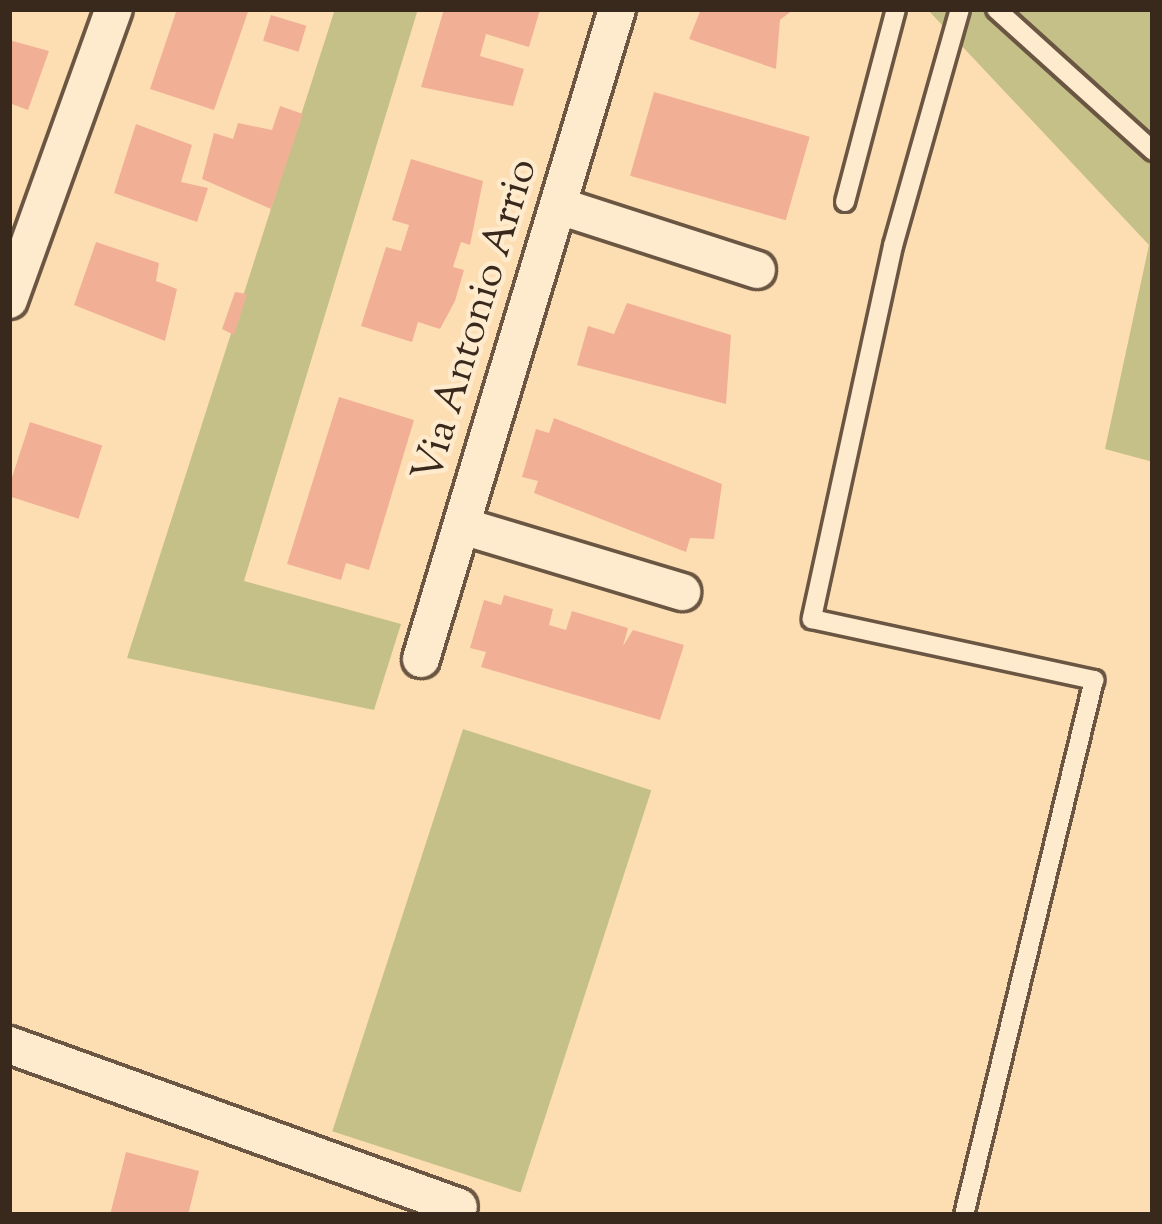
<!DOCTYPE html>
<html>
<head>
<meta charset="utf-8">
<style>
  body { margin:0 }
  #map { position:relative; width:1162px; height:1224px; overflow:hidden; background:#fddeb2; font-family:"Sorts Mill Goudy",serif }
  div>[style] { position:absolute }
  .green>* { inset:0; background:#c5c088; transform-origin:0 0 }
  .building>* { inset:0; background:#f1b096; transform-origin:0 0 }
  .roads { filter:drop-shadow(3px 0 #6a5642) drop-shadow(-3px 0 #6a5642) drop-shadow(0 3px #6a5642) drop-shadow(0 -3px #6a5642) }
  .lane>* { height:18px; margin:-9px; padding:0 9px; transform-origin:9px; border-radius:9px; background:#feeacd }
  .street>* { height:36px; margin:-18px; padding:0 18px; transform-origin:18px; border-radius:18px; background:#feeacd }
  span { translate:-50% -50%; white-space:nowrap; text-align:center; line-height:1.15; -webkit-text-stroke:9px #feeacd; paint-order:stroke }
  .street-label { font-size:42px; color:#39281c }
  .frame { position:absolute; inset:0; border:12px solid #39281c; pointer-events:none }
</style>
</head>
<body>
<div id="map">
  <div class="green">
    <div style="clip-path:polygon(335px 9px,418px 9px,244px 581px,401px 624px,374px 710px,127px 658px)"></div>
    <div style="clip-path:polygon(927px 9px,1153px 9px,1153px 462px,1105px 449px,1149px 245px)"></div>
    <div style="left:463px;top:729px;width:198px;height:423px;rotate:18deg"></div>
  </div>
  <div class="building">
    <div style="clip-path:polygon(177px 9px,249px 9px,214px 110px,150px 89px)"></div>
    <div style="clip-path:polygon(444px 9px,540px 10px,529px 47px,486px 34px,480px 56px,524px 69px,513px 106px,421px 87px)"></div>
    <div style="clip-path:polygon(701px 9px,794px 9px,780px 20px,776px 69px,689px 39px)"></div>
    <div style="left:271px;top:15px;width:37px;height:27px;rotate:17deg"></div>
    <div style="clip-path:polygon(9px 40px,49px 51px,28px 110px,9px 103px)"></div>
    <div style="left:654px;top:92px;width:162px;height:87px;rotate:16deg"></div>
    <div style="clip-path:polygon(280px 106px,303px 114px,271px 209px,202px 179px,214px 133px,233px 139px,238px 123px,272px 130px)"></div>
    <div style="clip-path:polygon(136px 124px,192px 145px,181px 182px,208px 188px,197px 222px,114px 193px)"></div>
    <div style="clip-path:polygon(411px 159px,483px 181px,470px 245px,461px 242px,453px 267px,464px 270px,455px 301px,440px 329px,418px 322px,412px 342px,361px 326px,386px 247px,401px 251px,409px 225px,392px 220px)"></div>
    <div style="clip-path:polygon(96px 242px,159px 263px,156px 281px,177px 289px,165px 341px,74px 305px)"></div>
    <div style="clip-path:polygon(235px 292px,247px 294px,234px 335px,222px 329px)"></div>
    <div style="clip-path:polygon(627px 303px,731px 335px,726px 404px,577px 365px,588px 326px,614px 334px)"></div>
    <div style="clip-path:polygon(339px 397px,414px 420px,369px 570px,346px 563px,341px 580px,287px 564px)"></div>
    <div style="clip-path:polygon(554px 418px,722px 484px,714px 539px,690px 538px,686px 552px,534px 493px,538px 481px,522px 477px,536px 429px,549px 433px)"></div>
    <div style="left:30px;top:422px;width:76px;height:77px;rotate:18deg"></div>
    <div style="clip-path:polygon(504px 595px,553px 609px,549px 625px,566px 630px,572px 611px,628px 628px,623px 646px,633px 630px,684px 645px,660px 720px,481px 667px,486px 652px,470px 648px,484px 600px,501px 605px)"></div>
    <div style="clip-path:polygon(126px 1152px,199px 1171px,188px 1215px,110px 1215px)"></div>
  </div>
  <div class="roads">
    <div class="lane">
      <div style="left:960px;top:9px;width:246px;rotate:105.8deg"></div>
      <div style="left:893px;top:246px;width:382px;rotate:102.3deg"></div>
      <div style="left:812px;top:619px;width:289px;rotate:12.2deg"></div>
      <div style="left:1094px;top:680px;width:551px;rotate:103.66deg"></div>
      <div style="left:996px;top:9px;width:212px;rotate:42.1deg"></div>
      <div style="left:845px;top:202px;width:200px;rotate:-75.2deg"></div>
    </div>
    <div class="street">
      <div style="left:559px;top:206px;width:208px;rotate:17.9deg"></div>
      <div style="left:9px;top:300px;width:309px;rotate:-70.2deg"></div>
      <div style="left:462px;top:526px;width:230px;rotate:16.7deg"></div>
      <div style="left:421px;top:659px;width:679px;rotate:-73.22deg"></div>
      <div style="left:9px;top:1045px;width:478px;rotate:19.8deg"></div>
    </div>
  </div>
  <div class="street-label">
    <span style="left:477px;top:321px;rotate:-73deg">Via Antonio Arrio</span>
  </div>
  <div class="frame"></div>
</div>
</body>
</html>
